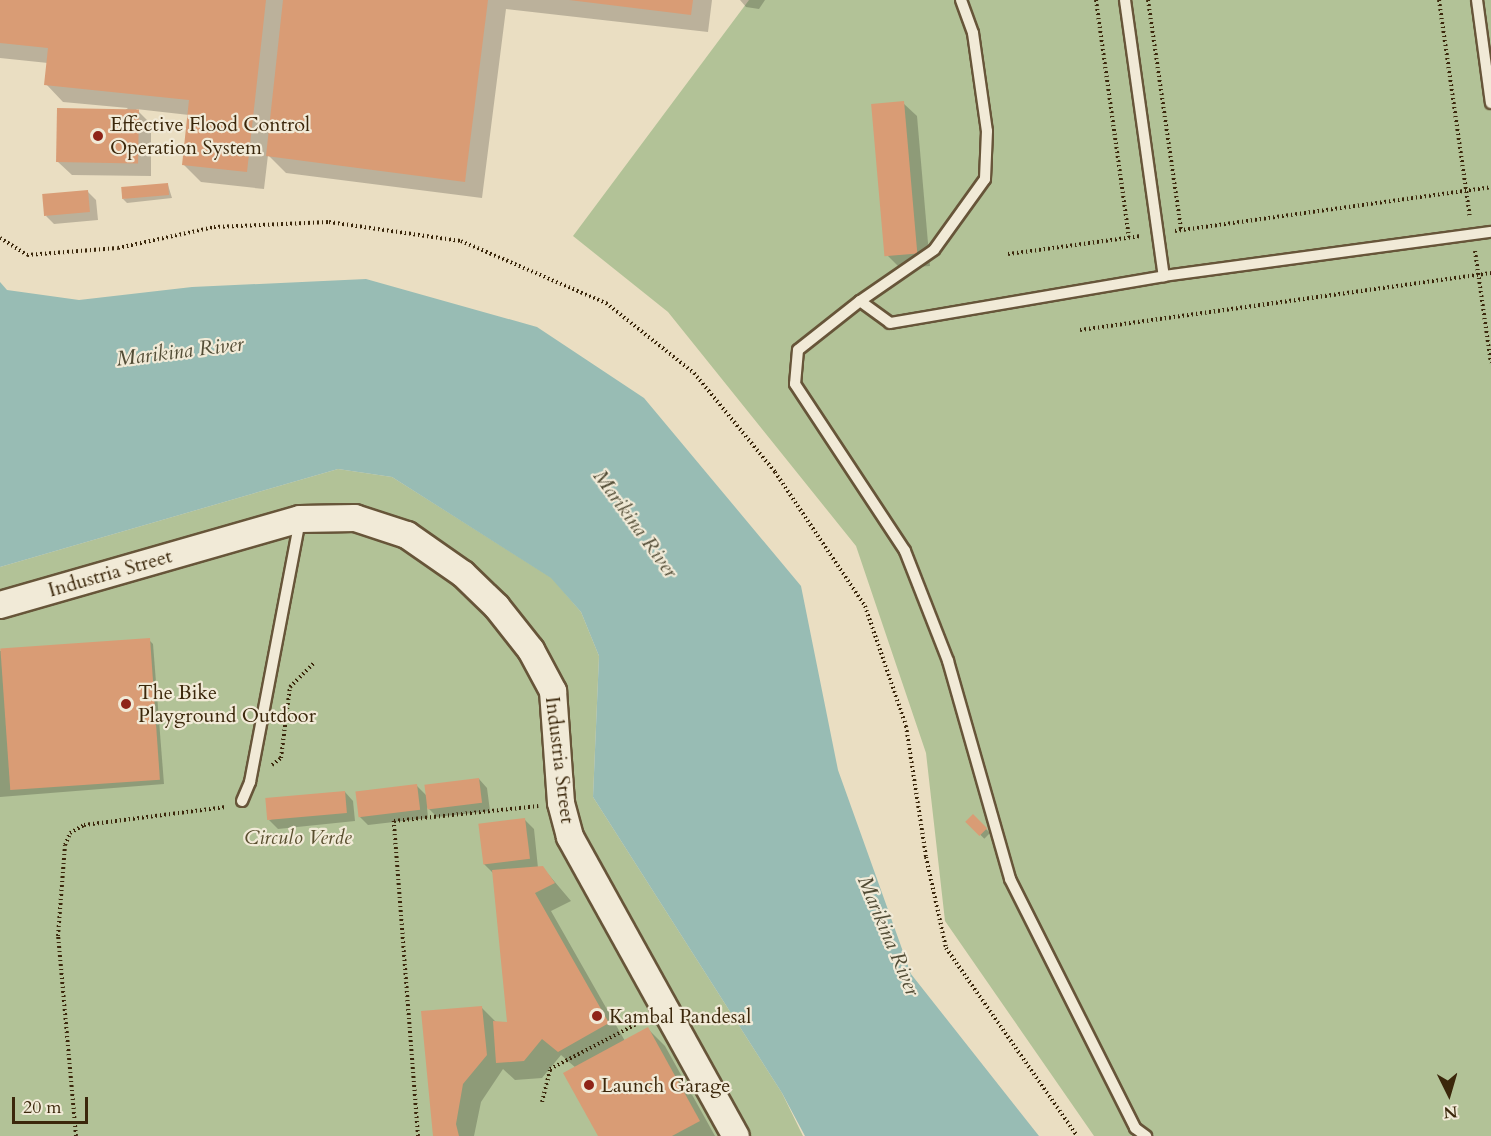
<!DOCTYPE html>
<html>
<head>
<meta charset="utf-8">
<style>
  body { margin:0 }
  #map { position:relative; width:1491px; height:1136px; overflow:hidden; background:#eadec2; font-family:Cardo,serif }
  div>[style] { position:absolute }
  .green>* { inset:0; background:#b2c297 }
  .water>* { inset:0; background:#98bcb4 }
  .shadow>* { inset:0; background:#0003; transform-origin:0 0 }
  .building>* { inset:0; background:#d99c75; transform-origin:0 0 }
  .path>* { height:4px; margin-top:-2px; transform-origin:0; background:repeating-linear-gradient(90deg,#3b270b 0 1.5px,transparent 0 4.5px) }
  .roads { filter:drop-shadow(2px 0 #675539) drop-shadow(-2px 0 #675539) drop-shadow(0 2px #675539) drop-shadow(0 -2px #675539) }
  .service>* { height:10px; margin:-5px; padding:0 5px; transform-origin:5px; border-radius:5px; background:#f1ead7 }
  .tertiary>* { height:26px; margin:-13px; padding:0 13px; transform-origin:13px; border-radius:13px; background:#f1ead7 }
  .dots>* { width:16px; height:16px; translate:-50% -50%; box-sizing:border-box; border:3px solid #f1ead7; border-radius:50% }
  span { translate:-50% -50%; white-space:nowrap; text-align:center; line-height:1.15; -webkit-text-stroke:4.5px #f1ead7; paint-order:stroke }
  .poi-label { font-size:20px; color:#3b270b }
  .left { translate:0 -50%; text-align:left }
  .street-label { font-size:20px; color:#3b270b }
  .park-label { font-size:20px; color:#594e2e; font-style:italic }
  .water-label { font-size:21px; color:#524c35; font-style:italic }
  .north { position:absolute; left:1419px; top:1064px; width:60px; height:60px; -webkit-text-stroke:4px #f1ead7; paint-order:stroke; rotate:175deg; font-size:16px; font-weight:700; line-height:24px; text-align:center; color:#3b270b }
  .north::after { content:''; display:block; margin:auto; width:21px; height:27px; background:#3b270b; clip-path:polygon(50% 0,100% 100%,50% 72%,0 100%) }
  .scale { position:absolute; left:12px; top:1097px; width:76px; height:27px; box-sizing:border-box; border:3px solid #3b270b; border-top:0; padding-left:8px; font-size:18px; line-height:21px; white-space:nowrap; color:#3b270b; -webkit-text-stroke:4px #f1ead7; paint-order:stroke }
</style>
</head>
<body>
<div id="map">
  <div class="green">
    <div style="clip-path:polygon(749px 0,1491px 0,1491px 1136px,1094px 1136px,945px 921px,926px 753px,856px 546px,668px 312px,573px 236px)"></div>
    <div style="clip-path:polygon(338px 469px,392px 477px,552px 578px,581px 612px,599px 656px,593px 797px,782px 1093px,803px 1136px,0 1136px,0 567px)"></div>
  </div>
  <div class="water">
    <div style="clip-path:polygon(366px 279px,537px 327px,644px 398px,801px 586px,838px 770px,911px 974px,1039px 1136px,805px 1136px,782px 1093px,593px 797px,599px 656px,581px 612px,551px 578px,392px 477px,338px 469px,0 567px,0 282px,7px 290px,79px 300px,192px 287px)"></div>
  </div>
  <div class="shadow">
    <div style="clip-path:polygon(0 0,712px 0,708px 32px,506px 9px,482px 198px,286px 173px,268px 155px,264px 189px,201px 182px,183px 164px,189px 115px,136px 109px,151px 124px,151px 176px,72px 175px,58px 162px,128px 108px,63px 102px,46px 84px,48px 63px,0 58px)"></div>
    <div style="clip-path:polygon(740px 0,765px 0,759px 9px,746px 7px)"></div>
    <div style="clip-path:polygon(903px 103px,917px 116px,930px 266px,900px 268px,887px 255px)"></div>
    <div style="clip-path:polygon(168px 185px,172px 198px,127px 203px,123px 199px)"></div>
    <div style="clip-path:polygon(87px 191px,96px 200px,98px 220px,54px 224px,46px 216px)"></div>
    <div style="clip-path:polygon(149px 640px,153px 644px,164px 784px,0 797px,0 651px)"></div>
    <div style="clip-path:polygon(479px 779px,487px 788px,490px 811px,437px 817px,427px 807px,428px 818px,368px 825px,359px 816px,417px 786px,427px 796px)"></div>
    <div style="clip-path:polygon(345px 792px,353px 801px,355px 821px,278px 829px,269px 820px)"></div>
    <div style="left:973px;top:816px;width:24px;height:8px;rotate:45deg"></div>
    <div style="clip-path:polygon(525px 820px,534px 829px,538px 868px,543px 868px,571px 901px,551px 911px,625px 1041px,648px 1029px,665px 1046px,715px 1136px,600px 1136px,576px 1068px,561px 1055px,542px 1078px,515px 1080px,503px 1069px,481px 1102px,474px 1136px,434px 1136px,482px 1008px,497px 1023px,508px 1023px,493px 873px,484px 864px)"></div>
  </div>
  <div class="building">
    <div style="clip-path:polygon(0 0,266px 0,247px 172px,182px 165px,189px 100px,44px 85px,48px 48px,0 43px)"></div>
    <div style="clip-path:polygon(283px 0,488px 0,465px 182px,266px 156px)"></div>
    <div style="clip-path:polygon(569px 0,693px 0,691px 15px)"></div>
    <div style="left:904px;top:101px;width:153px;height:33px;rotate:85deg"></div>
    <div style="left:57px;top:108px;width:82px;height:54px;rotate:1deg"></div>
    <div style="left:168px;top:183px;width:12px;height:47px;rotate:85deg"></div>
    <div style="left:88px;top:190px;width:22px;height:46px;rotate:85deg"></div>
    <div style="left:150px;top:638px;width:142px;height:150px;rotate:86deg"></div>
    <div style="left:479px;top:778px;width:25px;height:55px;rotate:83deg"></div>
    <div style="left:417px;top:784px;width:26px;height:62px;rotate:83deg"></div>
    <div style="left:345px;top:791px;width:22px;height:80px;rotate:85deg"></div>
    <div style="left:973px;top:814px;width:20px;height:11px;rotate:45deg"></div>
    <div style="left:525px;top:818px;width:41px;height:47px;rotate:83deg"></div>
    <div style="clip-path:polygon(543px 866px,555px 883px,535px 893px,609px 1023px,558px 1052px,542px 1039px,524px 1061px,496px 1063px,493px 1021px,507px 1022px,492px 870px)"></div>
    <div style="clip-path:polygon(482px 1006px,487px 1055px,463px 1084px,456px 1124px,459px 1136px,433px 1136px,421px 1011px)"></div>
    <div style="clip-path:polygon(648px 1027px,700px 1121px,672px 1136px,598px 1136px,563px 1073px)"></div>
  </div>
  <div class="path">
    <div style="left:1096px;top:0;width:239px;rotate:82.1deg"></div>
    <div style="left:1148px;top:0;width:232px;rotate:81.8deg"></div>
    <div style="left:1439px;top:0;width:219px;rotate:81.9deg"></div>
    <div style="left:1175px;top:231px;width:319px;rotate:-7.9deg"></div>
    <div style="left:0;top:238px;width:32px;rotate:32deg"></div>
    <div style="left:27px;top:255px;width:91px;rotate:-4.4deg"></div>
    <div style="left:118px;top:248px;width:98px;rotate:-12.3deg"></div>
    <div style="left:214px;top:227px;width:115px;rotate:-2.5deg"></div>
    <div style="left:329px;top:222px;width:133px;rotate:8.2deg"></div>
    <div style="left:461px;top:241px;width:158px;rotate:23.2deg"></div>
    <div style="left:606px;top:303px;width:112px;rotate:38.5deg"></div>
    <div style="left:694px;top:373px;width:128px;rotate:50.7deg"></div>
    <div style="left:775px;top:472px;width:161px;rotate:56.1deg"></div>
    <div style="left:865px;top:606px;width:127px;rotate:71.1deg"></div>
    <div style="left:906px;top:726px;width:133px;rotate:81.3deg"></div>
    <div style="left:926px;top:857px;width:93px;rotate:77.6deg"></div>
    <div style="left:946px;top:948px;width:229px;rotate:55.1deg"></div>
    <div style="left:1475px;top:251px;width:113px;rotate:81.9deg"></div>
    <div style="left:1008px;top:254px;width:134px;rotate:-7.7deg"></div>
    <div style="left:1080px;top:330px;width:415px;rotate:-7.9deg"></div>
    <div style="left:272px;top:765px;width:11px;rotate:-38deg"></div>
    <div style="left:281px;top:758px;width:72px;rotate:-82.8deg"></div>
    <div style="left:290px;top:687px;width:34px;rotate:-45deg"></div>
    <div style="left:542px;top:1102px;width:34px;rotate:-76deg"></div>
    <div style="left:550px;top:1069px;width:106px;rotate:-27.5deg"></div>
    <div style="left:76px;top:1136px;width:201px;rotate:-95.1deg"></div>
    <div style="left:58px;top:936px;width:91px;rotate:-85.6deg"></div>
    <div style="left:65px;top:845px;width:13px;rotate:-67deg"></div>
    <div style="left:70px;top:833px;width:16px;rotate:-30deg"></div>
    <div style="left:84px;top:825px;width:143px;rotate:-7.2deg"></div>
    <div style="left:418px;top:1136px;width:316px;rotate:-94.4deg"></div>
    <div style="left:394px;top:821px;width:145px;rotate:-5.9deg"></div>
  </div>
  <div class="roads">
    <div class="service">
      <div style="left:961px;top:0;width:35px;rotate:70deg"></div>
      <div style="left:973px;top:33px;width:99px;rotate:81.9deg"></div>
      <div style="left:987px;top:131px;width:48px;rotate:92.4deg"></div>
      <div style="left:985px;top:179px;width:87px;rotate:125.7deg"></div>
      <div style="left:934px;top:250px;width:90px;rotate:145.4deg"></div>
      <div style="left:860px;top:301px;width:79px;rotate:141.7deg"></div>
      <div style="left:798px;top:350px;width:34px;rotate:95deg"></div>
      <div style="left:795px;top:384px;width:200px;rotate:56.6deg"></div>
      <div style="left:905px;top:551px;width:118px;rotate:68.6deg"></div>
      <div style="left:948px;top:661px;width:227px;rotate:74.1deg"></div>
      <div style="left:1010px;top:879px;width:279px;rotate:63.3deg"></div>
      <div style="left:1135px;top:1128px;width:14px;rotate:36deg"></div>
      <div style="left:1125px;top:0;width:279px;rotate:82deg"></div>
      <div style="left:1477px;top:0;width:104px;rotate:82.3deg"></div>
      <div style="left:860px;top:301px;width:37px;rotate:36deg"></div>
      <div style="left:890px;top:323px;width:278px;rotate:-9.7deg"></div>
      <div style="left:1164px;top:276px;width:330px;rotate:-7.7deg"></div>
      <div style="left:242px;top:801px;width:21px;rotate:-67deg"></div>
      <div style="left:250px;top:782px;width:267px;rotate:-79.2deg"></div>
    </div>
    <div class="tertiary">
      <div style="left:0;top:605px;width:312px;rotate:-16deg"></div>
      <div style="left:300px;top:519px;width:55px;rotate:-1deg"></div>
      <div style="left:355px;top:518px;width:55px;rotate:18.1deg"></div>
      <div style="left:407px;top:535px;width:68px;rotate:34.9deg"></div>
      <div style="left:463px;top:574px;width:47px;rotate:44.1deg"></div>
      <div style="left:497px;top:607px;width:55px;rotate:51.7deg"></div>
      <div style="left:531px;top:650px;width:47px;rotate:61.8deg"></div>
      <div style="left:553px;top:691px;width:112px;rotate:85.9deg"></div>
      <div style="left:561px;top:803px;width:35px;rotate:75deg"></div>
      <div style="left:570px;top:837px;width:342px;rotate:61deg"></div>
    </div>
  </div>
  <div class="dots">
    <div style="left:98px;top:136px;background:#8f2418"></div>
    <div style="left:126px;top:704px;background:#8f2418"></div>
    <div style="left:597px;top:1016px;background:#8f2418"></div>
    <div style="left:589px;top:1085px;background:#8f2418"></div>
  </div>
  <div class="poi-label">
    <span class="left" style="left:110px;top:136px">Effective Flood Control<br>Operation System</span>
    <span class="left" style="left:138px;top:704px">The Bike<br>Playground Outdoor</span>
    <span class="left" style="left:609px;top:1016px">Kambal Pandesal</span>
    <span class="left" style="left:601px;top:1085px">Launch Garage</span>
  </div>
  <div class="street-label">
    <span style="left:110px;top:573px;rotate:-16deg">Industria Street</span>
    <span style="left:560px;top:760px;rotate:83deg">Industria Street</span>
  </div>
  <div class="park-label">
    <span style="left:298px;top:837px">Circulo Verde</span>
  </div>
  <div class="water-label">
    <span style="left:180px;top:352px;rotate:-7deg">Marikina River</span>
    <span style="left:635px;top:524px;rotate:54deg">Marikina River</span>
    <span style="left:888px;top:936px;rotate:67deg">Marikina River</span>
  </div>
  <div class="north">N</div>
  <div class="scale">20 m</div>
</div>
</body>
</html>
